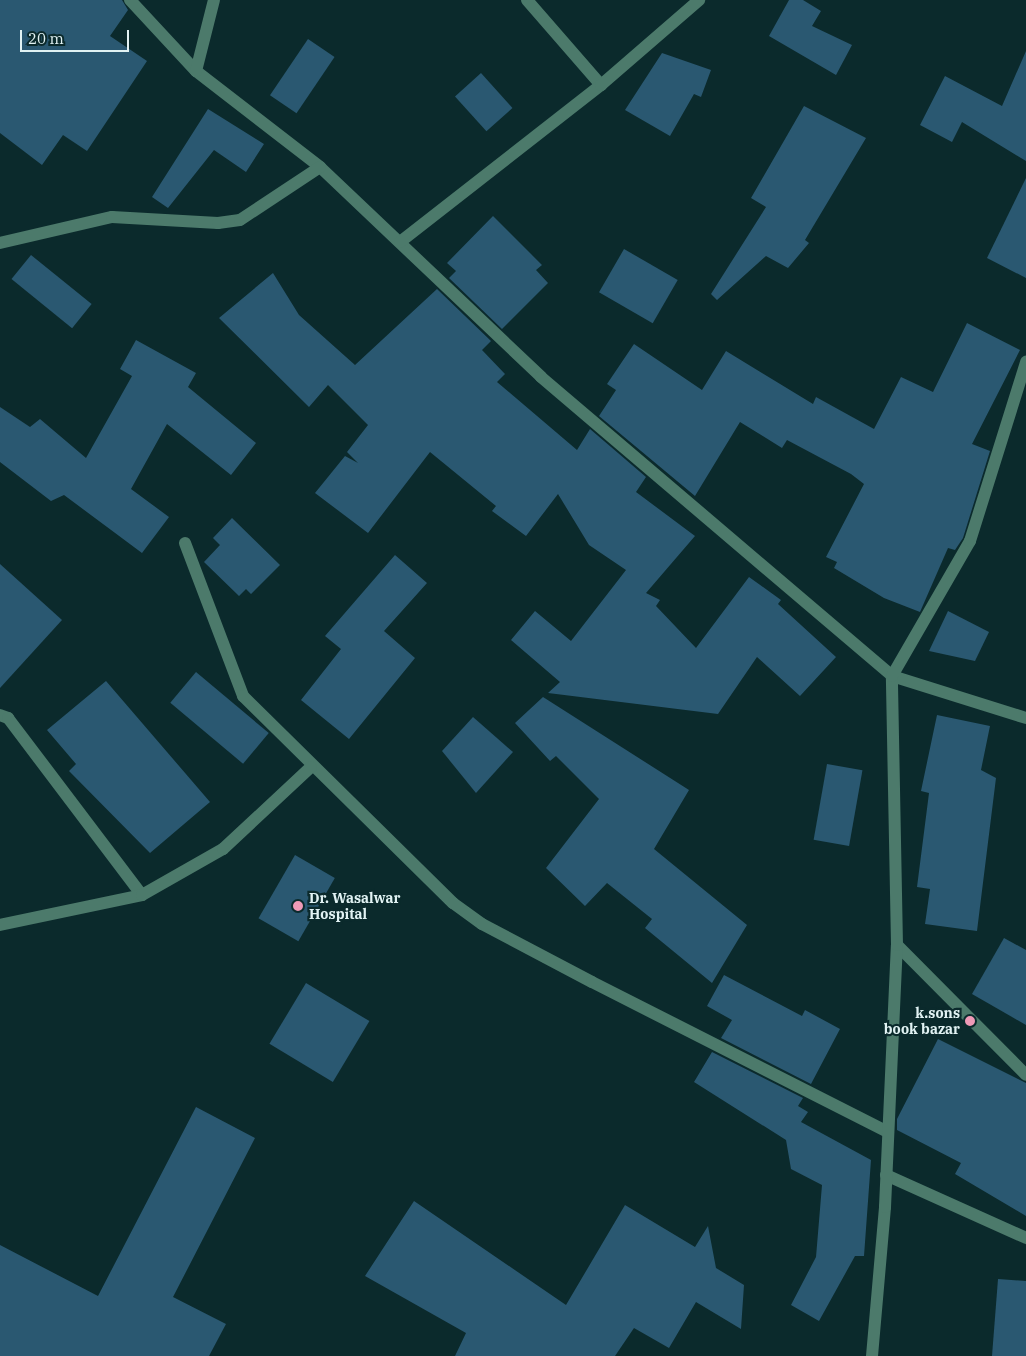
<!DOCTYPE html>
<html>
<head>
<meta charset="utf-8">
<style>
  body { margin:0 }
  #map { position:relative; width:1026px; height:1356px; overflow:hidden; background:#0b2a2c; font-family:"IBM Plex Serif",serif }
  div>[style] { position:absolute }
  .building>* { inset:0; background:#2a5871; transform-origin:0 0 }
  .minor>* { height:12px; margin:-6px; padding:0 6px; transform-origin:6px; border-radius:6px; background:#4c7a6b }
  .dots>* { width:14px; height:14px; translate:-50% -50%; box-sizing:border-box; border:2px solid #0b2a2c; border-radius:50% }
  span { translate:-50% -50%; white-space:nowrap; text-align:center; line-height:1.15; -webkit-text-stroke:4.5px #0b2a2c; paint-order:stroke }
  .poi-label { font-size:14px; color:#e1f2f3; font-weight:700 }
  .left { translate:0 -50%; text-align:left }
  .right { translate:-100% -50%; text-align:right }
  .scale { position:absolute; left:20px; top:30px; width:109px; height:22px; box-sizing:border-box; border:2px solid #e1f2f3; border-top:0; padding-left:6px; font-size:15px; line-height:18px; white-space:nowrap; color:#e1f2f3; -webkit-text-stroke:4px #0b2a2c; paint-order:stroke }
</style>
</head>
<body>
<div id="map">
  <div class="building">
    <div style="clip-path:polygon(0 0,122px 0,128px 10px,110px 36px,147px 61px,87px 151px,63px 135px,42px 165px,0 133px)"></div>
    <div style="clip-path:polygon(789px 0,803px 0,821px 11px,812px 26px,852px 45px,836px 75px,769px 36px)"></div>
    <div style="left:308px;top:39px;width:32px;height:68px;rotate:34deg"></div>
    <div style="clip-path:polygon(1026px 51px,1026px 161px,962px 122px,952px 142px,920px 125px,945px 76px,1002px 106px)"></div>
    <div style="clip-path:polygon(662px 53px,711px 70px,701px 97px,694px 94px,670px 136px,625px 110px)"></div>
    <div style="left:481px;top:73px;width:47px;height:35px;rotate:48deg"></div>
    <div style="clip-path:polygon(804px 106px,866px 138px,805px 240px,809px 243px,788px 268px,766px 256px,717px 300px,711px 294px,766px 207px,751px 198px)"></div>
    <div style="clip-path:polygon(208px 109px,264px 144px,246px 172px,214px 150px,168px 208px,152px 197px)"></div>
    <div style="clip-path:polygon(1026px 178px,1026px 278px,987px 258px)"></div>
    <div style="clip-path:polygon(493px 216px,542px 265px,536px 270px,548px 283px,502px 329px,449px 278px,456px 271px,447px 263px)"></div>
    <div style="left:624px;top:249px;width:62px;height:50px;rotate:30deg"></div>
    <div style="left:31px;top:255px;width:78px;height:31px;rotate:39deg"></div>
    <div style="clip-path:polygon(273px 273px,299px 315px,355px 365px,437px 289px,491px 341px,482px 350px,505px 374px,497px 382px,577px 450px,590px 429px,646px 477px,636px 492px,695px 536px,646px 593px,660px 600px,656px 606px,696px 648px,749px 577px,781px 600px,778px 604px,836px 657px,800px 696px,757px 657px,718px 714px,548px 693px,560px 682px,511px 640px,535px 611px,571px 641px,626px 570px,589px 545px,558px 494px,526px 536px,492px 511px,496px 506px,430px 452px,368px 533px,315px 493px,345px 456px,358px 463px,347px 452px,368px 425px,328px 385px,309px 407px,219px 318px)"></div>
    <div style="clip-path:polygon(967px 323px,1020px 350px,972px 444px,990px 451px,963px 538px,955px 550px,948px 548px,920px 612px,884px 598px,834px 568px,837px 562px,826px 557px,864px 484px,851px 474px,787px 440px,782px 448px,740px 422px,695px 496px,599px 416px,616px 390px,607px 384px,634px 344px,702px 390px,726px 351px,813px 404px,816px 397px,874px 429px,901px 377px,933px 392px)"></div>
    <div style="clip-path:polygon(136px 340px,196px 373px,188px 387px,256px 443px,231px 475px,167px 424px,131px 489px,169px 517px,142px 553px,64px 495px,51px 501px,0 462px,0 407px,30px 427px,40px 419px,86px 458px,132px 376px,120px 369px)"></div>
    <div style="clip-path:polygon(232px 518px,280px 565px,251px 594px,246px 589px,239px 596px,204px 562px,220px 545px,213px 538px)"></div>
    <div style="clip-path:polygon(395px 555px,427px 583px,384px 631px,415px 658px,349px 739px,301px 700px,341px 649px,325px 636px)"></div>
    <div style="clip-path:polygon(0 564px,62px 620px,0 688px)"></div>
    <div style="clip-path:polygon(948px 611px,989px 632px,975px 661px,929px 651px)"></div>
    <div style="left:196px;top:672px;width:95px;height:40px;rotate:40deg"></div>
    <div style="clip-path:polygon(106px 681px,210px 802px,150px 853px,69px 771px,76px 764px,47px 730px)"></div>
    <div style="clip-path:polygon(543px 697px,689px 790px,654px 849px,747px 925px,712px 983px,645px 928px,652px 919px,607px 883px,585px 906px,546px 868px,599px 799px,556px 756px,550px 761px,515px 723px)"></div>
    <div style="clip-path:polygon(937px 715px,990px 726px,981px 770px,996px 778px,977px 931px,925px 924px,930px 889px,917px 887px,929px 793px,921px 791px)"></div>
    <div style="clip-path:polygon(473px 717px,513px 752px,476px 793px,442px 751px)"></div>
    <div style="left:827px;top:764px;width:36px;height:77px;rotate:10deg"></div>
    <div style="left:295px;top:855px;width:46px;height:73px;rotate:30deg"></div>
    <div style="clip-path:polygon(1004px 938px,1026px 950px,1026px 1025px,972px 994px)"></div>
    <div style="clip-path:polygon(724px 975px,802px 1016px,805px 1010px,840px 1029px,811px 1084px,721px 1038px,732px 1020px,707px 1006px)"></div>
    <div style="left:306px;top:983px;width:74px;height:71px;rotate:31deg"></div>
    <div style="clip-path:polygon(938px 1039px,1026px 1083px,1026px 1216px,955px 1174px,961px 1163px,897px 1130px,897px 1119px)"></div>
    <div style="clip-path:polygon(712px 1052px,803px 1098px,798px 1106px,808px 1112px,801px 1122px,871px 1160px,864px 1256px,855px 1256px,819px 1321px,791px 1305px,816px 1257px,822px 1185px,791px 1169px,786px 1140px,694px 1082px)"></div>
    <div style="clip-path:polygon(196px 1107px,255px 1138px,173px 1297px,226px 1324px,209px 1356px,0 1356px,0 1245px,98px 1296px)"></div>
    <div style="clip-path:polygon(414px 1201px,566px 1305px,625px 1205px,695px 1247px,708px 1226px,716px 1268px,744px 1285px,741px 1329px,696px 1302px,669px 1348px,634px 1328px,615px 1356px,455px 1356px,466px 1333px,365px 1276px)"></div>
    <div style="clip-path:polygon(998px 1279px,1026px 1281px,1026px 1356px,992px 1356px)"></div>
  </div>
  <div class="minor">
    <div style="left:130px;top:0;width:97px;rotate:47.1deg"></div>
    <div style="left:196px;top:71px;width:157px;rotate:37.7deg"></div>
    <div style="left:320px;top:167px;width:305px;rotate:43.5deg"></div>
    <div style="left:541px;top:377px;width:461px;rotate:40.4deg"></div>
    <div style="left:892px;top:676px;width:140px;rotate:17.4deg"></div>
    <div style="left:527px;top:0;width:113px;rotate:49deg"></div>
    <div style="left:196px;top:71px;width:73px;rotate:-75.8deg"></div>
    <div style="left:400px;top:242px;width:255px;rotate:-38deg"></div>
    <div style="left:601px;top:85px;width:130px;rotate:-40.9deg"></div>
    <div style="left:0;top:243px;width:115px;rotate:-13.1deg"></div>
    <div style="left:112px;top:217px;width:106px;rotate:3.2deg"></div>
    <div style="left:218px;top:223px;width:22px;rotate:-8deg"></div>
    <div style="left:240px;top:220px;width:96px;rotate:-33.5deg"></div>
    <div style="left:185px;top:543px;width:164px;rotate:69.2deg"></div>
    <div style="left:243px;top:696px;width:295px;rotate:44.6deg"></div>
    <div style="left:453px;top:903px;width:36px;rotate:36deg"></div>
    <div style="left:482px;top:924px;width:124px;rotate:27.8deg"></div>
    <div style="left:592px;top:982px;width:332px;rotate:26.9deg"></div>
    <div style="left:0;top:715px;width:9px;rotate:21deg"></div>
    <div style="left:8px;top:718px;width:222px;rotate:52.9deg"></div>
    <div style="left:0;top:925px;width:145px;rotate:-11.9deg"></div>
    <div style="left:142px;top:895px;width:93px;rotate:-29.6deg"></div>
    <div style="left:223px;top:849px;width:120px;rotate:-43deg"></div>
    <div style="left:897px;top:945px;width:183px;rotate:45.2deg"></div>
    <div style="left:886px;top:1175px;width:154px;rotate:24.2deg"></div>
    <div style="left:872px;top:1356px;width:150px;rotate:-85deg"></div>
    <div style="left:885px;top:1207px;width:262px;rotate:-87.4deg"></div>
    <div style="left:897px;top:945px;width:269px;rotate:-91.1deg"></div>
    <div style="left:892px;top:676px;width:156px;rotate:-60deg"></div>
    <div style="left:970px;top:541px;width:188px;rotate:-72.6deg"></div>
  </div>
  <div class="dots">
    <div style="left:298px;top:906px;background:#ef9ab7"></div>
    <div style="left:970px;top:1021px;background:#ef9ab7"></div>
  </div>
  <div class="poi-label">
    <span class="left" style="left:309px;top:906px">Dr. Wasalwar<br>Hospital</span>
    <span class="right" style="left:960px;top:1021px">k.sons<br>book bazar</span>
  </div>
  <div class="scale">20 m</div>
</div>
</body>
</html>
